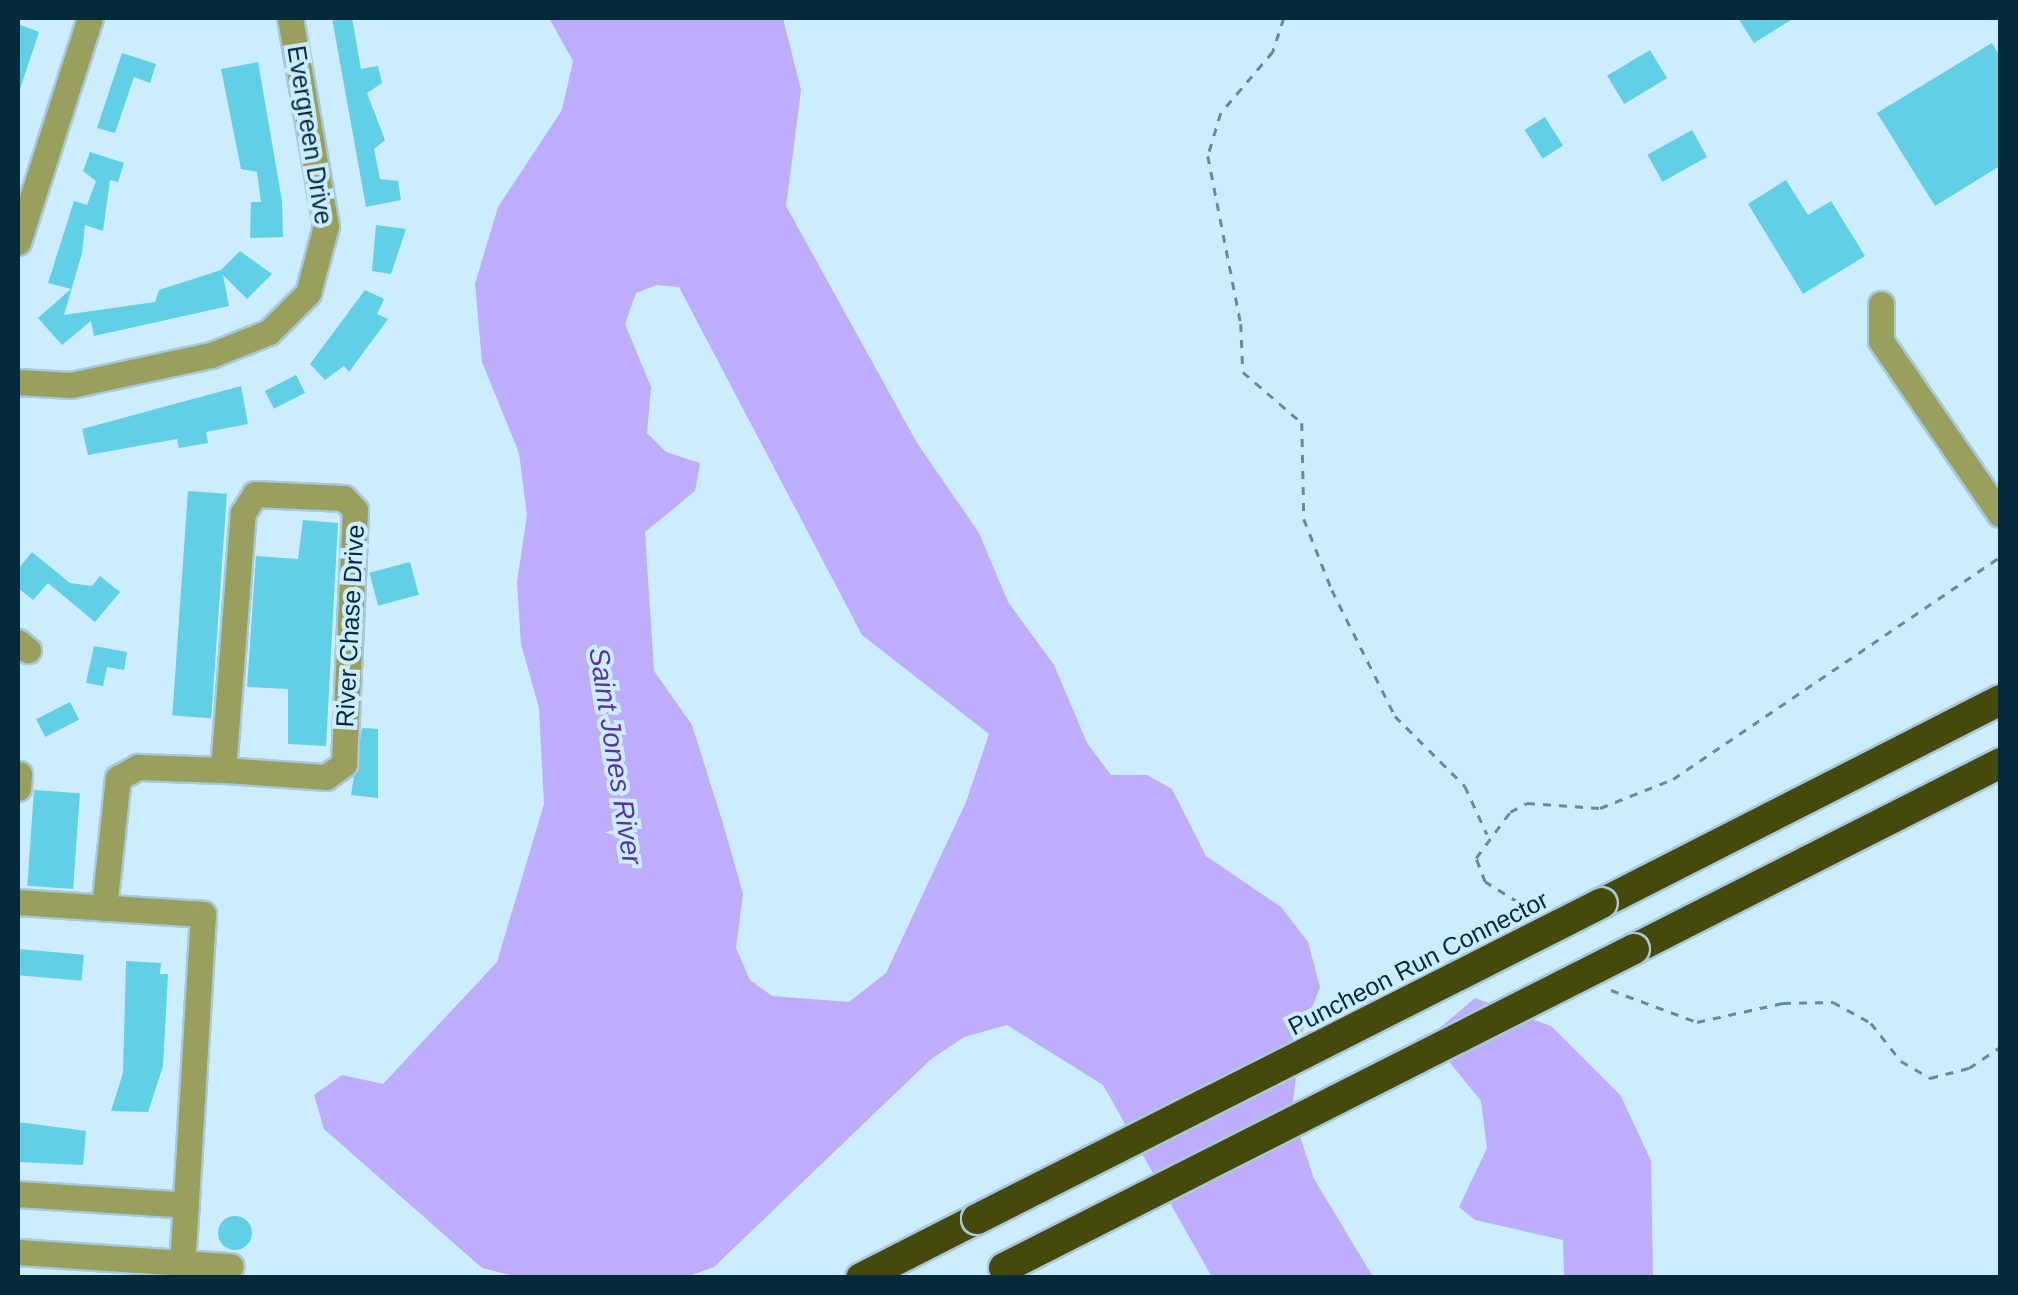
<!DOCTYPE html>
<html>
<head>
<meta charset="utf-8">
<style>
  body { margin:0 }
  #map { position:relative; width:2018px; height:1295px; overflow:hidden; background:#ccecff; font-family:Helvetica,sans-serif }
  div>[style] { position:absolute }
  .water>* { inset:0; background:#beadfc }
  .building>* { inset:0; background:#61cfe6; transform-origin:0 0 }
  .round { border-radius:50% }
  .path>* { height:2.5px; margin-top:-1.25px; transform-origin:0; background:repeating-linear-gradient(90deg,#678a9d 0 8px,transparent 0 16px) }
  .roads { filter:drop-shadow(2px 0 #a8c9dc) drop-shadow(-2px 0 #a8c9dc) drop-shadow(0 2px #a8c9dc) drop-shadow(0 -2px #a8c9dc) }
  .minor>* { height:25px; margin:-12.5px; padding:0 12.5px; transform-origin:12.5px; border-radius:12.5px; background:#99a05d }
  .highway>* { height:30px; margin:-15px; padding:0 15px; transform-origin:15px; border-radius:15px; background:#45490c }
  .bridges { filter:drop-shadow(2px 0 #a8c9dc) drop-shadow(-2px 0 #a8c9dc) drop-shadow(0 2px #a8c9dc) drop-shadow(0 -2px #a8c9dc) }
  .highway-bridge>* { height:30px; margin:-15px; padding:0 15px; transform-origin:15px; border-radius:15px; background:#45490c }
  span { translate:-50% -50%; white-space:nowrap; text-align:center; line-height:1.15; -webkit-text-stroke:8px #ccecff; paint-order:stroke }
  .street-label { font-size:25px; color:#042a3c }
  .water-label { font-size:28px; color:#5a34a4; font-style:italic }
  .frame { position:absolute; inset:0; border:20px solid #042a3c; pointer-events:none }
</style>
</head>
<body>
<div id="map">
  <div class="water">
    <div style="clip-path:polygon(evenodd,549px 18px,783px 18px,801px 90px,786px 206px,917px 443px,979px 533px,1008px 602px,1054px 665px,1087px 743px,1111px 775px,1147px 775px,1172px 789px,1206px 856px,1281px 907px,1308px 942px,1320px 987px,1300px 1038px,1292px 1112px,1314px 1179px,1373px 1277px,1212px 1277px,1103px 1085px,1007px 1025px,964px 1037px,930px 1060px,714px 1267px,686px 1277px,518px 1277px,482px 1268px,324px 1129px,314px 1095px,342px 1075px,383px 1084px,497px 962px,544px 804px,539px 708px,521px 644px,517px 582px,527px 515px,519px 453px,482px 362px,475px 284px,498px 207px,562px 110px,573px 61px,549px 18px,657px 285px,679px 287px,862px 635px,989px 734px,966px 802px,886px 973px,849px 1002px,772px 996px,750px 980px,736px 948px,743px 894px,724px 827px,692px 725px,654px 671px,645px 532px,695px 491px,700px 463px,666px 452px,647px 433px,651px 387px,625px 324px,636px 293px,657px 285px)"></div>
    <div style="clip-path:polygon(1475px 998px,1551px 1026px,1621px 1096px,1651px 1161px,1653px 1277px,1564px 1277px,1563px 1240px,1475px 1220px,1459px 1207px,1487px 1148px,1481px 1101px,1437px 1047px,1435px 1032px)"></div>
  </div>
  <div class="building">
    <div style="clip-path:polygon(332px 18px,352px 18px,361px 69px,378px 66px,382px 83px,367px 93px,385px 140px,374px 149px,380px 179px,398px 181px,401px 200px,366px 207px)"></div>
    <div style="clip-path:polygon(1738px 18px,1794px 18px,1754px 43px)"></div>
    <div style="clip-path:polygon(18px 24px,39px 32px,20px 89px,18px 89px)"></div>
    <div style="clip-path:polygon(1992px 43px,2000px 57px,2000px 166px,1935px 206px,1877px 113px)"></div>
    <div style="left:1650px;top:50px;width:33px;height:50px;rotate:59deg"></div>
    <div style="clip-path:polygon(122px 53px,156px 64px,150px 83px,134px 77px,115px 133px,97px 128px)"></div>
    <div style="clip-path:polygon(258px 62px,282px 201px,283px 237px,250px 238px,251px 202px,261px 202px,257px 172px,241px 169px,221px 69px)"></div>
    <div style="left:1545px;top:117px;width:34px;height:24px;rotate:58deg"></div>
    <div style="left:1692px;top:130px;width:31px;height:51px;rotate:61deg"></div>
    <div style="clip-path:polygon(90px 152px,124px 163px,118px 182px,110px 180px,103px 231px,85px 225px,82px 253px,64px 315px,155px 302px,159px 290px,221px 270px,240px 251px,272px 274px,247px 299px,223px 275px,229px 306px,94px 336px,91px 321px,62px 345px,38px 318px,71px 289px,48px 283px,74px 201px,87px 205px,96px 181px,83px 171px)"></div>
    <div style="clip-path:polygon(1786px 180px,1808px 215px,1831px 201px,1865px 256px,1803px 294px,1748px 204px)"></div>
    <div style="clip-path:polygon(376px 225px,406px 229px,391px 274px,372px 271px)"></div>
    <div style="clip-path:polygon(365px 290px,384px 299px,377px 314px,388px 319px,349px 372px,344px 366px,325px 380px,310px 364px)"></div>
    <div style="left:296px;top:375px;width:20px;height:35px;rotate:63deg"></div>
    <div style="clip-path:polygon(241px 386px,248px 424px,206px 432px,208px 443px,179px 448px,177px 439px,88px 455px,82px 429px)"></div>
    <div style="left:188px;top:491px;width:39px;height:225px;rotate:4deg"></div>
    <div style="clip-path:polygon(303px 520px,338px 523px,326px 746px,288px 744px,288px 689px,247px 687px,256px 556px,298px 559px)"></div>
    <div style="clip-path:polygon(32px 552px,70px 583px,92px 586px,100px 576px,120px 592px,95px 622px,48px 583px,33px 600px,18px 588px,18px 569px)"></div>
    <div style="left:410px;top:562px;width:34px;height:42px;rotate:75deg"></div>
    <div style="clip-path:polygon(94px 646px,127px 652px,124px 670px,107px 667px,103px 686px,86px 683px)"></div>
    <div style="left:70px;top:702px;width:20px;height:38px;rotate:63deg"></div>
    <div style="clip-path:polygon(362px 728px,378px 729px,378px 798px,351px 795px)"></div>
    <div style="left:34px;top:790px;width:46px;height:96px;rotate:4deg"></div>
    <div style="left:18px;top:949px;width:66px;height:26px;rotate:5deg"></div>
    <div style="clip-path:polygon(126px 961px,161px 963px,160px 974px,168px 974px,163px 1066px,148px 1112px,111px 1111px,123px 1073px)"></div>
    <div style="clip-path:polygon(18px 1122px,86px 1131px,83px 1165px,18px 1162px)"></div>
    <div class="round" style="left:218px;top:1216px;width:34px;height:34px"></div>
  </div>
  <div class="path">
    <div style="left:1284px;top:18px;width:36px;rotate:108deg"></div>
    <div style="left:1273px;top:52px;width:80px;rotate:130.4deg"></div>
    <div style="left:1221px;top:113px;width:45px;rotate:106.8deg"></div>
    <div style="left:1208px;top:156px;width:171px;rotate:78.9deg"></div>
    <div style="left:1241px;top:324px;width:48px;rotate:87.6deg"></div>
    <div style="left:1243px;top:372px;width:78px;rotate:40.8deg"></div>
    <div style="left:1302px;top:423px;width:96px;rotate:88.8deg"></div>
    <div style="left:1304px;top:519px;width:76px;rotate:68.5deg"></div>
    <div style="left:1332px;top:590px;width:141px;rotate:63.4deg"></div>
    <div style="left:1395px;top:716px;width:99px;rotate:45deg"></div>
    <div style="left:1465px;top:786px;width:53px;rotate:65.4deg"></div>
    <div style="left:1532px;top:911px;width:55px;rotate:-148.3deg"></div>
    <div style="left:1485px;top:882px;width:26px;rotate:-111deg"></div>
    <div style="left:1476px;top:858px;width:57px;rotate:-53.5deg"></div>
    <div style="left:1510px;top:812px;width:19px;rotate:-28deg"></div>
    <div style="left:1527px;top:803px;width:73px;rotate:3.9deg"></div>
    <div style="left:1600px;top:808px;width:79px;rotate:-21.7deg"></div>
    <div style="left:1673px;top:779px;width:395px;rotate:-34.2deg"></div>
    <div style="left:1611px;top:990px;width:92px;rotate:20.4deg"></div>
    <div style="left:1697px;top:1022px;width:88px;rotate:-12.5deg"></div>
    <div style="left:1783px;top:1003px;width:50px;rotate:-1.1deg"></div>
    <div style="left:1833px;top:1002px;width:43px;rotate:28.9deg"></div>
    <div style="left:1871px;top:1023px;width:48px;rotate:51.7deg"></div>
    <div style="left:1901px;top:1061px;width:34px;rotate:30deg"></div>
    <div style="left:1930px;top:1078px;width:40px;rotate:-14.4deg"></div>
    <div style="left:1969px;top:1068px;width:37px;rotate:-34deg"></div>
  </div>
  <div class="roads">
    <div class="minor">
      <div style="left:18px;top:242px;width:235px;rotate:-72.2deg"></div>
      <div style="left:1881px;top:304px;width:37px;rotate:90deg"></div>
      <div style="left:1881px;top:341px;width:210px;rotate:55.5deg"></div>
      <div style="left:18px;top:382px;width:53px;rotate:3.2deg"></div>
      <div style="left:71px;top:385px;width:143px;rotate:-12.1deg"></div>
      <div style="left:211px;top:355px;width:62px;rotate:-21.6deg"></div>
      <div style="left:269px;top:332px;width:55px;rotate:-45deg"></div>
      <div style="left:308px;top:293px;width:69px;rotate:-75deg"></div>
      <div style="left:326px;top:226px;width:211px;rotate:-99.8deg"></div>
      <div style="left:18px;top:642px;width:13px;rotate:39deg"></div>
      <div style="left:18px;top:788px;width:14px;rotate:-86deg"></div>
      <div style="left:18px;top:902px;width:185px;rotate:3.7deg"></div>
      <div style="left:203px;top:914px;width:350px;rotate:93.4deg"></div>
      <div style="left:104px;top:908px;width:131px;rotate:-83.9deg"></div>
      <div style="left:118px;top:778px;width:23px;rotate:-29deg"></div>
      <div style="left:138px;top:767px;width:85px;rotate:2deg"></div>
      <div style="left:223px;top:770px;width:258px;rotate:-85.6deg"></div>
      <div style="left:243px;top:513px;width:22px;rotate:-58deg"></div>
      <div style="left:255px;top:494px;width:89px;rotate:2.6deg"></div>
      <div style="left:344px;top:498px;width:16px;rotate:47deg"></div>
      <div style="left:355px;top:510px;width:254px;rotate:92.5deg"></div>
      <div style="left:344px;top:764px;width:22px;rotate:144deg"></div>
      <div style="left:326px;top:777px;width:103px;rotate:-176.1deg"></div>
      <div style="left:18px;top:1194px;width:168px;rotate:3.7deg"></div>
      <div style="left:18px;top:1252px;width:213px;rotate:3.8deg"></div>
    </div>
    <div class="highway">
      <div style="left:1602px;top:903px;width:447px;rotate:-27deg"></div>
      <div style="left:1634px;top:949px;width:411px;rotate:-26.9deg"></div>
      <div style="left:861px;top:1278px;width:130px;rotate:-27deg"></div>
    </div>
  </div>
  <div class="bridges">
    <div class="highway-bridge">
      <div style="left:977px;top:1219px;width:700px;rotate:-26.82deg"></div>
      <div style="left:1004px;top:1268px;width:706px;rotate:-26.86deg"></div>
    </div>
  </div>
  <div class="street-label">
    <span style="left:310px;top:135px;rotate:81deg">Evergreen Drive</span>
    <span style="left:350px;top:626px;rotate:-87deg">River Chase Drive</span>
    <span style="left:1418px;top:963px;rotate:-27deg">Puncheon Run Connector</span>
  </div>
  <div class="water-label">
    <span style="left:615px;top:756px;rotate:81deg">Saint Jones River</span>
  </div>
  <div class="frame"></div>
</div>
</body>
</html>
